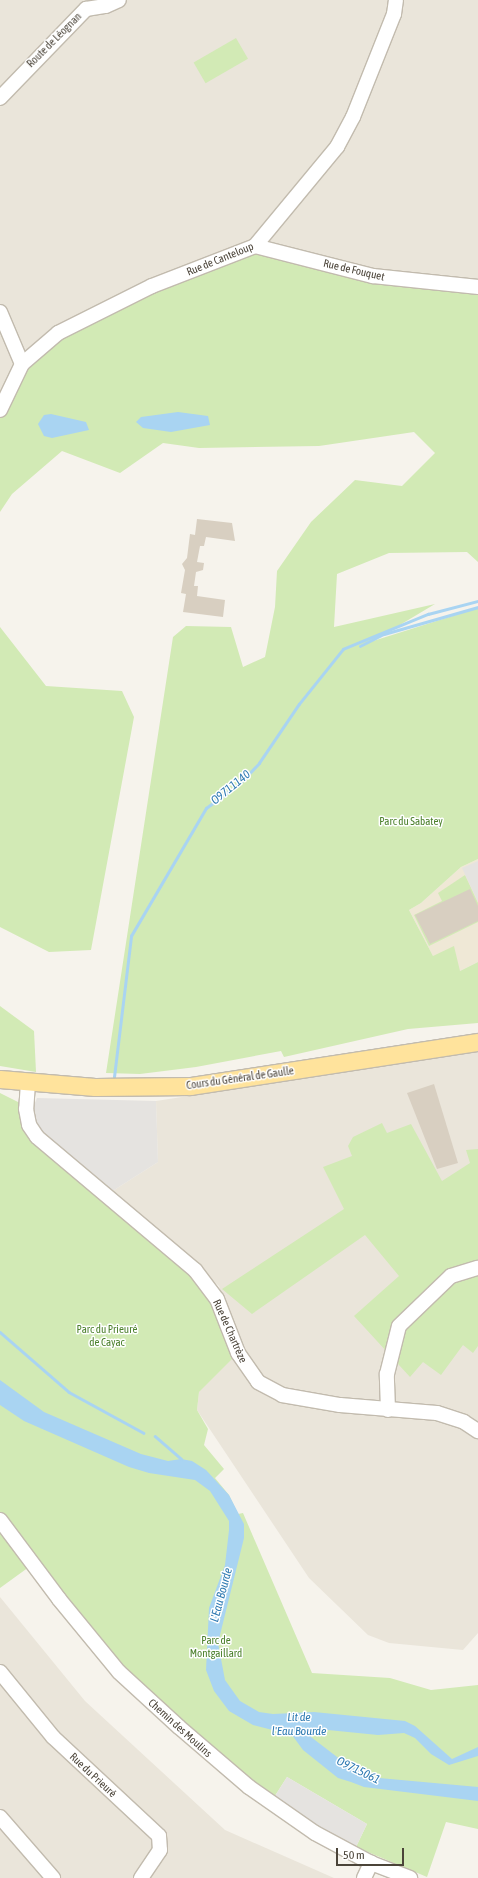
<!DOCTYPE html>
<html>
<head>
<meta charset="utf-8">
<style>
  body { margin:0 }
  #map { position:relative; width:478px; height:1878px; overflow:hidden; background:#f6f3ec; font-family:"Asap Condensed",sans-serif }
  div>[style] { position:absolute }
  .residential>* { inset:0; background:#eae5da }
  .education>* { inset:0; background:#efe8d6 }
  .green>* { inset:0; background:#d2eab5; transform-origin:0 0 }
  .parking>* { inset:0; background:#e5e3e0 }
  .water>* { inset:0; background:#a9d4f2 }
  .stream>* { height:2.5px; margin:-1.25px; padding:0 1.25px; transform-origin:1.25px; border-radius:1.25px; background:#a9d4f2 }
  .building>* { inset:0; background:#d8cfc1 }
  .roads { filter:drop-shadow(1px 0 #c2bbae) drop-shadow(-1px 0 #c2bbae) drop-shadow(0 1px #c2bbae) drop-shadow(0 -1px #c2bbae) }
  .minor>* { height:14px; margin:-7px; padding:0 7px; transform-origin:7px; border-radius:7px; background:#fff }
  .major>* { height:17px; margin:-8.5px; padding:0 8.5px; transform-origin:8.5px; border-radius:8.5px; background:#ffe39c }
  span { translate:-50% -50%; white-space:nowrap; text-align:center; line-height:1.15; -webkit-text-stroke:3px #fff; paint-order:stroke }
  .street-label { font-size:11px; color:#4b4439 }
  .park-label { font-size:11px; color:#4a7f2a }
  .water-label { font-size:12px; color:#2e7ab2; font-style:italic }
  .scale { position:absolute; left:336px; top:1848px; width:68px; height:18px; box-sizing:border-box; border:2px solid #4b4439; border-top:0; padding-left:5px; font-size:12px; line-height:14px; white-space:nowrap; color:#4b4439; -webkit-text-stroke:3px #fff; paint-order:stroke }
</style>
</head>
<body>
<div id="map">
  <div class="residential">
    <div style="clip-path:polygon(0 0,478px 0,478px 287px,0 410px)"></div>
    <div style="clip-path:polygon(478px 1051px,478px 1633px,463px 1650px,389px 1643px,368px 1635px,309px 1578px,197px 1410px,199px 1392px,203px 1384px,238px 1353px,219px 1286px,111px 1192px,158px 1162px,156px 1101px)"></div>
    <div style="clip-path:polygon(0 1597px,85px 1701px,225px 1830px,334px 1878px,0 1878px)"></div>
  </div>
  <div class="education">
    <div style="clip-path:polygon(478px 859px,478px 962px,460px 971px,433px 956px,409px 910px,421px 903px,461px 867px)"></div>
  </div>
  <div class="green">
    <div style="left:236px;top:38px;width:24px;height:49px;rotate:60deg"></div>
    <div style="clip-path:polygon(255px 246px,296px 256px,478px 287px,478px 562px,467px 552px,389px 553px,337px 574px,334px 627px,435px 604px,373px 641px,478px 608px,478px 859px,461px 867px,421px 903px,409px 910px,433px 956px,454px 946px,460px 971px,478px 962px,478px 1023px,408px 1029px,284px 1057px,281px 1051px,196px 1067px,140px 1074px,106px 1073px,173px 637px,186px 626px,231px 627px,243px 667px,265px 657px,275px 607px,277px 571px,311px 522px,355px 480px,402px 486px,435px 453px,414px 432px,319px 446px,199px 448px,163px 443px,120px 473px,62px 451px,12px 494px,0 512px,0 410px,45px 342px)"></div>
    <div style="clip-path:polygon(0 627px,46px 686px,122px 691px,134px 717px,91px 950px,49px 952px,0 927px)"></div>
    <div style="clip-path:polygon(465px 875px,478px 903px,478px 922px,429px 946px,414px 915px,442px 901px,438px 893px)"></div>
    <div style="clip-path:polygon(0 1006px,34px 1031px,36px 1072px,0 1066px)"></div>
    <div style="clip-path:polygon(0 1093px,26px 1106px,195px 1270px,238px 1353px,199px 1392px,197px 1410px,208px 1429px,204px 1445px,224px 1469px,215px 1478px,229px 1495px,238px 1514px,243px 1513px,312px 1673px,390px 1678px,431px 1690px,478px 1685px,478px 1829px,446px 1822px,427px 1877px,356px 1847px,367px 1824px,287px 1777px,273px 1799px,177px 1719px,126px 1670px,107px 1646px,100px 1650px,29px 1567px,0 1588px)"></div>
    <div style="clip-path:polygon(382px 1123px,387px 1133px,411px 1124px,442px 1181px,470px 1163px,466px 1150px,478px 1149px,478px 1346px,473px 1353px,463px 1345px,441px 1375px,423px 1362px,410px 1377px,354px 1316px,399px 1276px,365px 1235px,252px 1314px,222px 1289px,344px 1209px,323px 1167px,352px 1156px,348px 1146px,353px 1137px)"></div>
  </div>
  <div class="parking">
    <div style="clip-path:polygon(478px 861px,478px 902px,462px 868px)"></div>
    <div style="clip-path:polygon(37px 1098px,156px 1101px,158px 1162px,111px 1192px,35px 1128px,32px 1110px)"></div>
    <div style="clip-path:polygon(287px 1777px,367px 1824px,356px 1847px,297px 1817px,273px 1799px)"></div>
  </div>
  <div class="water">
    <div style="clip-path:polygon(178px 412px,208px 416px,210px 425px,171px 432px,143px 428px,136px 422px,141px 417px)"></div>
    <div style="clip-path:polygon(51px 414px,86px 422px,89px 430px,52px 438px,44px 436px,38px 424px,44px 415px)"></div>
    <div style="clip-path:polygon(0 1380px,44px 1412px,141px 1454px,168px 1461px,181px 1459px,192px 1461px,206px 1470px,229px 1495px,244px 1524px,244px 1538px,218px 1643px,225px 1680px,240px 1701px,259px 1712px,273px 1714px,314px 1712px,405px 1721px,415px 1726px,452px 1759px,478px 1747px,478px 1756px,449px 1765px,431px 1754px,415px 1738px,404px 1733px,378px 1735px,318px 1729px,311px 1732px,311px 1737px,358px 1773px,368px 1777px,478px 1787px,478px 1801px,364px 1787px,351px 1782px,338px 1778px,303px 1750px,292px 1735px,253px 1725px,229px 1711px,214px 1691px,206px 1670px,209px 1608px,225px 1565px,229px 1530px,229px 1521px,210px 1491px,195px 1480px,149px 1473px,129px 1467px,24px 1421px,0 1405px)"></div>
  </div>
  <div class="stream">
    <div style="left:360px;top:646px;width:27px;rotate:-27deg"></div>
    <div style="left:384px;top:634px;width:98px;rotate:-16deg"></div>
    <div style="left:114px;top:1077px;width:142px;rotate:-83.1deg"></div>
    <div style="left:131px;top:936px;width:148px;rotate:-59.6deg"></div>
    <div style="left:206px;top:808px;width:39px;rotate:-36deg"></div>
    <div style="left:238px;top:785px;width:30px;rotate:-46deg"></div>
    <div style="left:259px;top:763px;width:71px;rotate:-55.9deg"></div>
    <div style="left:299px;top:704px;width:70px;rotate:-51.3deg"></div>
    <div style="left:343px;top:649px;width:92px;rotate:-22.4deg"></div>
    <div style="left:428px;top:614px;width:52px;rotate:-14.6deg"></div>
    <div style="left:0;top:1332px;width:91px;rotate:41deg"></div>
    <div style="left:69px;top:1392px;width:85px;rotate:28.7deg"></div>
    <div style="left:155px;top:1436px;width:35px;rotate:41deg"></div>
    <div style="left:342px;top:1763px;width:33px;rotate:27deg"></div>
  </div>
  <div class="building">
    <div style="clip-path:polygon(197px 519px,232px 523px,235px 541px,206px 537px,204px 546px,200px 546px,197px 562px,204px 563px,203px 570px,196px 572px,194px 586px,198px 586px,197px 596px,225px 600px,223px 617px,183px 612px,186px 594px,181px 593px,185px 570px,182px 564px,187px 558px,190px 534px,195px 535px)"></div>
    <div style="clip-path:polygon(470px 889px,478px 906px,478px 921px,430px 944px,415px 915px)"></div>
    <div style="clip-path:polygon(434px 1084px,458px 1163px,437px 1169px,407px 1093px)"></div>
  </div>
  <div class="roads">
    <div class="minor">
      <div style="left:0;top:98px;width:124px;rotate:-46deg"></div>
      <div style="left:86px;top:9px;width:20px;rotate:-9deg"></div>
      <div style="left:106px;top:6px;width:14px;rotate:-25deg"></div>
      <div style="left:255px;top:246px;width:122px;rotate:14.3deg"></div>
      <div style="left:373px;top:276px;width:106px;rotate:6deg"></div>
      <div style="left:0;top:312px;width:56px;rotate:67.1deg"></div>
      <div style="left:0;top:410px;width:51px;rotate:-64.4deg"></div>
      <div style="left:22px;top:364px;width:48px;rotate:-40.7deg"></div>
      <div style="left:58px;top:333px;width:105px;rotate:-26.6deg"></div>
      <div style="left:152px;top:286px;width:110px;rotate:-21.2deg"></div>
      <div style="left:255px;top:246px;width:129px;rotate:-50.4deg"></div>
      <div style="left:337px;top:147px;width:34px;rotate:-62deg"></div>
      <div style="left:353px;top:117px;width:111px;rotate:-68.3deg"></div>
      <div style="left:394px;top:14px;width:14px;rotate:-82deg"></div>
      <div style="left:28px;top:1083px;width:26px;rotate:94deg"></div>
      <div style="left:26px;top:1109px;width:16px;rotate:79deg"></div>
      <div style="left:29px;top:1125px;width:14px;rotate:56deg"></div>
      <div style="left:37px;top:1137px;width:207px;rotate:40.1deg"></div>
      <div style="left:195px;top:1270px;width:36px;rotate:53deg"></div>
      <div style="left:217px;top:1299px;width:58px;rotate:68.7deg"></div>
      <div style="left:238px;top:1353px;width:35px;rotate:55deg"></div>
      <div style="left:258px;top:1382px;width:27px;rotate:28deg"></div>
      <div style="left:282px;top:1395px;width:59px;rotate:9.8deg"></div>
      <div style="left:340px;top:1405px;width:97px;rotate:4.7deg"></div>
      <div style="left:437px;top:1413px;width:28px;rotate:18deg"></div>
      <div style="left:464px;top:1422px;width:17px;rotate:33deg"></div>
      <div style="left:388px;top:1410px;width:36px;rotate:-92deg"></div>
      <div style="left:387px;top:1374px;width:49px;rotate:-76deg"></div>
      <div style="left:399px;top:1326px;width:72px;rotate:-43.9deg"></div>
      <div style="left:451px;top:1276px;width:28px;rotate:-17deg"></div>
      <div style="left:0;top:1520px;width:99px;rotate:53.2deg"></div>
      <div style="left:59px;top:1599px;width:94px;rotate:50.6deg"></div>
      <div style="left:119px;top:1672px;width:81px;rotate:42.5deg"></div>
      <div style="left:179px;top:1727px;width:92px;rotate:40.6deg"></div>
      <div style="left:249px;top:1787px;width:80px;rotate:34.9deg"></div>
      <div style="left:315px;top:1833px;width:64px;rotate:28.2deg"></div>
      <div style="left:371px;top:1863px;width:42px;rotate:21deg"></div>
      <div style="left:0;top:1672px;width:84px;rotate:50.8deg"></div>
      <div style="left:53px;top:1737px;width:145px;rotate:43deg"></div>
      <div style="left:159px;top:1836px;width:14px;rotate:86deg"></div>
      <div style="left:160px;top:1850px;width:34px;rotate:124deg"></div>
      <div style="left:0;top:1817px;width:81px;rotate:49deg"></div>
      <div style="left:364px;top:1878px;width:17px;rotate:-65deg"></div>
    </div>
    <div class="major">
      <div style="left:0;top:1079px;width:95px;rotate:4.8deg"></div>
      <div style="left:95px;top:1087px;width:95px;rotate:-0.6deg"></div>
      <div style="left:190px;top:1086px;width:291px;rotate:-8.7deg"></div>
    </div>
  </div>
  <div class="street-label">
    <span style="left:54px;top:40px;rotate:-45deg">Route de Léognan</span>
    <span style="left:220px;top:259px;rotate:-22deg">Rue de Canteloup</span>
    <span style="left:354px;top:270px;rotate:13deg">Rue de Fouquet</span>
    <span style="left:240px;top:1078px;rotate:-8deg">Cours du Général de Gaulle</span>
    <span style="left:230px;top:1331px;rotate:66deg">Rue de Chartrèze</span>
    <span style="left:180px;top:1728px;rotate:42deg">Chemin des Moulins</span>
    <span style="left:93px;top:1775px;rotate:43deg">Rue du Prieuré</span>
  </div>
  <div class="park-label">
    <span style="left:411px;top:821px">Parc du Sabatey</span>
    <span style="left:107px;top:1336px">Parc du Prieuré<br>de Cayac</span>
    <span style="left:216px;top:1647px">Parc de<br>Montgaillard</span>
  </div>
  <div class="water-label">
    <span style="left:231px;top:788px;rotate:-39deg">O9711140</span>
    <span style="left:222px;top:1595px;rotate:-75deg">L'Eau Bourde</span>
    <span style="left:299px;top:1725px">Lit de<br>l'Eau Bourde</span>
    <span style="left:358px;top:1771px;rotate:26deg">O9715061</span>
  </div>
  <div class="scale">50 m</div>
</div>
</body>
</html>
